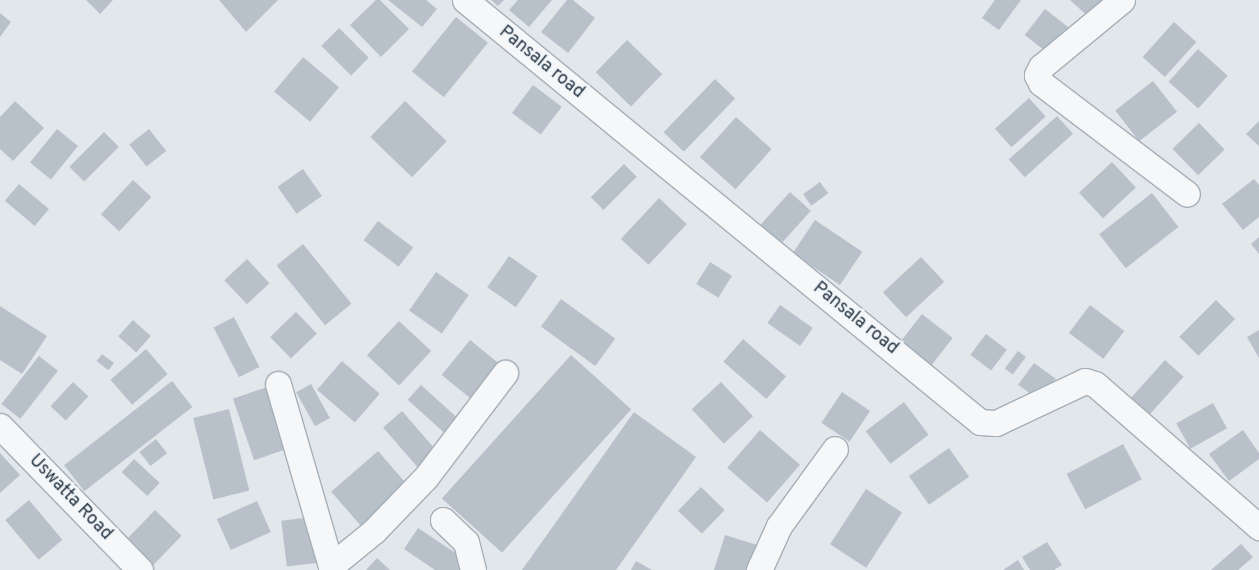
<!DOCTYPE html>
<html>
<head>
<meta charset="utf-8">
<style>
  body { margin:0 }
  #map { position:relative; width:1259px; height:570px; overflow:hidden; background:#e2e7ec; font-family:Overpass,sans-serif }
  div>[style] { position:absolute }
  .building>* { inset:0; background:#b8c1ca; transform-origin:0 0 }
  .roads { filter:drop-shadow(1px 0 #a6afb7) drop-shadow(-1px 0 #a6afb7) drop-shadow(0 1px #a6afb7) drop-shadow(0 -1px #a6afb7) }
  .minor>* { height:25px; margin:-12.5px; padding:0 12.5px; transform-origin:12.5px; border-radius:12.5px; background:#f5f7f9 }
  span { translate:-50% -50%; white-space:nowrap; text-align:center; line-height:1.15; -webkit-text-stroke:4.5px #f2f6f9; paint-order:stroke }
  .street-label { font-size:18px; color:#283746 }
</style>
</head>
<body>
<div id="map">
  <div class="building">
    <div style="clip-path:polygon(86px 0,113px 0,100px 14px)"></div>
    <div style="clip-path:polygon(219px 0,278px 0,246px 32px)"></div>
    <div style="clip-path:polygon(376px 0,380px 0,409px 29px,381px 57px,350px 25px)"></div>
    <div style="clip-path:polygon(388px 0,426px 0,437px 9px,422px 27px)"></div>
    <div style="clip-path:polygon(491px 0,504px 0,498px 6px)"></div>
    <div style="clip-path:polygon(518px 0,552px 0,529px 27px,509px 10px)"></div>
    <div style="clip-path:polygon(567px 0,573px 0,595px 18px,568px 53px,541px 32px)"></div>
    <div style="clip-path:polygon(995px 0,1021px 0,999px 30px,982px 18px)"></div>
    <div style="clip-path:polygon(1070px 0,1111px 0,1092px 20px)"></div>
    <div style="left:1045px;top:9px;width:31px;height:33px;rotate:38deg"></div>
    <div style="clip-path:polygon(0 13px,11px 22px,0 37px)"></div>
    <div style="left:456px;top:17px;width:41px;height:70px;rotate:39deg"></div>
    <div style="left:1174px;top:22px;width:30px;height:47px;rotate:42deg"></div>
    <div style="left:339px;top:28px;width:42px;height:25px;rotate:45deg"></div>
    <div style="left:627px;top:40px;width:49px;height:45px;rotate:44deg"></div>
    <div style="left:1198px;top:49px;width:40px;height:44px;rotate:42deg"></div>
    <div style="left:303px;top:57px;width:47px;height:45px;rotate:40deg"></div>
    <div style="left:715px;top:79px;width:28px;height:74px;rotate:44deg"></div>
    <div style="left:1153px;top:81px;width:39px;height:48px;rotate:52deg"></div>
    <div style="left:533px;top:85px;width:36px;height:35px;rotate:37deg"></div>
    <div style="left:1029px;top:98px;width:25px;height:46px;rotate:48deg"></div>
    <div style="clip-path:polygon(15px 101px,44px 128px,13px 161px,0 149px,0 117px)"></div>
    <div style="left:405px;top:101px;width:58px;height:50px;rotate:44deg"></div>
    <div style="left:1057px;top:116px;width:24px;height:65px;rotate:48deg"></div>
    <div style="left:736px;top:117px;width:48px;height:54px;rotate:42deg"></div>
    <div style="clip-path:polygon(1259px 121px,1259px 146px,1246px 134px)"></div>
    <div style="left:1199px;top:123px;width:37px;height:37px;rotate:46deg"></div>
    <div style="left:57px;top:129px;width:27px;height:43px;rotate:39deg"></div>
    <div style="left:149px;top:129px;width:28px;height:25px;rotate:52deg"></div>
    <div style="left:104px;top:132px;width:21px;height:49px;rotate:45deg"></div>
    <div style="left:1112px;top:162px;width:35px;height:45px;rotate:47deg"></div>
    <div style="left:624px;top:164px;width:18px;height:47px;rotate:45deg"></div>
    <div style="left:303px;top:169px;width:33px;height:31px;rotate:55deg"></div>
    <div style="clip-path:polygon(1254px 179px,1259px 185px,1259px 217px,1243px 230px,1222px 204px)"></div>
    <div style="left:133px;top:180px;width:25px;height:47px;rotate:43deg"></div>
    <div style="left:820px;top:182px;width:14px;height:21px;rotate:54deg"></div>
    <div style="left:19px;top:184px;width:39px;height:22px;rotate:40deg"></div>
    <div style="left:790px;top:192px;width:28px;height:48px;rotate:42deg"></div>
    <div style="left:1152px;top:193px;width:43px;height:67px;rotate:52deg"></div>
    <div style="left:659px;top:198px;width:38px;height:56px;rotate:43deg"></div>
    <div style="left:815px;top:220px;width:57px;height:40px;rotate:34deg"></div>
    <div style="left:378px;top:221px;width:44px;height:24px;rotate:37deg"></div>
    <div style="clip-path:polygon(1259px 237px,1259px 254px,1251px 244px)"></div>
    <div style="left:303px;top:244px;width:77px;height:34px;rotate:51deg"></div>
    <div style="left:509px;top:256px;width:35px;height:38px;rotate:35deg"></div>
    <div style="left:921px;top:257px;width:34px;height:52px;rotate:47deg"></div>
    <div style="left:247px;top:259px;width:33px;height:31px;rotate:47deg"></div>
    <div style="left:710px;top:262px;width:26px;height:26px;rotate:32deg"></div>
    <div style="left:436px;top:272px;width:40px;height:47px;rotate:35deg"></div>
    <div style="left:561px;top:299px;width:67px;height:34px;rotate:36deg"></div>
    <div style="left:1216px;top:300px;width:27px;height:52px;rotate:45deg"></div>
    <div style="left:780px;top:305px;width:40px;height:22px;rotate:35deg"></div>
    <div style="left:1090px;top:305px;width:43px;height:35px;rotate:37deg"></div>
    <div style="clip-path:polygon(0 306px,47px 336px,22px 374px,0 360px)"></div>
    <div style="left:296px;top:312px;width:30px;height:36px;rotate:46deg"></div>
    <div style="left:922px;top:314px;width:39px;height:39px;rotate:38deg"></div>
    <div style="left:234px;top:317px;width:56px;height:23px;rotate:63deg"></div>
    <div style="left:133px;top:320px;width:24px;height:22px;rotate:42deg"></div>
    <div style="left:399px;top:321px;width:44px;height:47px;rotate:43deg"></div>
    <div style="clip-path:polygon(1259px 330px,1259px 358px,1247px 337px)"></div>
    <div style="left:986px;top:334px;width:26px;height:26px;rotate:37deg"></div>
    <div style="left:743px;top:339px;width:57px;height:30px;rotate:41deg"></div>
    <div style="left:470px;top:340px;width:41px;height:45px;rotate:39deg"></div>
    <div style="left:146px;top:349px;width:33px;height:47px;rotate:49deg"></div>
    <div style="left:1018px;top:351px;width:10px;height:22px;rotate:37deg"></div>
    <div style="left:102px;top:354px;width:15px;height:9px;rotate:37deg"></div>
    <div style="left:571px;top:355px;width:81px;height:193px;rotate:42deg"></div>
    <div style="left:39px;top:356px;width:24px;height:61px;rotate:38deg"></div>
    <div style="left:1165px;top:360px;width:25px;height:51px;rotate:42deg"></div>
    <div style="left:342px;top:361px;width:50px;height:38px;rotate:41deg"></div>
    <div style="left:1034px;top:363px;width:27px;height:27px;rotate:36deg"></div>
    <div style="left:172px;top:381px;width:33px;height:137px;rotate:52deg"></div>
    <div style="left:73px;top:382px;width:21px;height:33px;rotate:43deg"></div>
    <div style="left:721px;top:382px;width:47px;height:40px;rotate:47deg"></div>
    <div style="left:311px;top:384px;width:39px;height:17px;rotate:61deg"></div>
    <div style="left:421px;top:385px;width:50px;height:20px;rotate:42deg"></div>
    <div style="left:267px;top:387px;width:65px;height:36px;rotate:71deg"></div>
    <div style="left:842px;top:392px;width:34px;height:37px;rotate:34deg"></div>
    <div style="left:904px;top:402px;width:41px;height:48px;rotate:53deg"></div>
    <div style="left:1213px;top:403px;width:29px;height:42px;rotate:61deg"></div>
    <div style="left:229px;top:409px;width:84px;height:37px;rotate:76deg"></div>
    <div style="left:402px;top:411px;width:53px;height:25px;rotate:49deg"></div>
    <div style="clip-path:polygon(634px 412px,696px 457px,616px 570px,522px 570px)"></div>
    <div style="left:760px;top:430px;width:53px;height:50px;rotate:41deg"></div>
    <div style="clip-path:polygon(1243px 430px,1259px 453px,1259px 459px,1229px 481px,1209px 454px)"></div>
    <div style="left:156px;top:439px;width:18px;height:21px;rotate:52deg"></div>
    <div style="left:1123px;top:444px;width:40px;height:64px;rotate:62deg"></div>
    <div style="left:949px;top:448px;width:35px;height:49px;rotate:55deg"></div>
    <div style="left:378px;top:451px;width:46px;height:62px;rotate:49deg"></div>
    <div style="clip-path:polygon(0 453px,20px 475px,0 493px)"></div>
    <div style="left:134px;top:459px;width:35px;height:18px;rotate:43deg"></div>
    <div style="left:701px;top:487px;width:33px;height:33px;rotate:44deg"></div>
    <div style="left:866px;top:489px;width:43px;height:66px;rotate:33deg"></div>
    <div style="left:29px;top:500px;width:52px;height:31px;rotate:50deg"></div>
    <div style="left:257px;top:501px;width:34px;height:44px;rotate:66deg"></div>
    <div style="left:155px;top:510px;width:37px;height:47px;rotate:44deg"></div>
    <div style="left:312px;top:517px;width:46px;height:31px;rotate:83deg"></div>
    <div style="clip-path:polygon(418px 528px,466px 560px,459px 570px,435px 570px,404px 549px)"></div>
    <div style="clip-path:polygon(725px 535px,757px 545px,749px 570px,714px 570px)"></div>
    <div style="clip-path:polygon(1047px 542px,1062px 565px,1054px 570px,1030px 570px,1022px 557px)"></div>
    <div style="clip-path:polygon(1241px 544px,1253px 557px,1238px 570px,1211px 570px)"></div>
    <div style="clip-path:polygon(377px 558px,390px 570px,366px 570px)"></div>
    <div style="clip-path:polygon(1018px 560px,1024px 570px,1003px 570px)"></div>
    <div style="clip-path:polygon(636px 561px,652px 570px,631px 570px)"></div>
  </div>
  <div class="roads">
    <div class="minor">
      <div style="left:465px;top:0;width:666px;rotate:39.33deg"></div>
      <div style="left:980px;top:422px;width:16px;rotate:4deg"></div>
      <div style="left:996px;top:423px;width:98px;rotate:-25.3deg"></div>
      <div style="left:1085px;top:381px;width:10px;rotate:17deg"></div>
      <div style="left:1095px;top:384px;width:218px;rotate:41.1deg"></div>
      <div style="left:1122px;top:0;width:105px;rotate:140.4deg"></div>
      <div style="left:1041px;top:67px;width:9px;rotate:117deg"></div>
      <div style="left:1037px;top:75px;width:9px;rotate:63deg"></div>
      <div style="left:1041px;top:83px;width:183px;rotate:37.2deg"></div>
      <div style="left:278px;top:384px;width:194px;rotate:73.8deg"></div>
      <div style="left:0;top:426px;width:201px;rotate:45.8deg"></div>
      <div style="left:443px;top:520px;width:32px;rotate:44deg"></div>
      <div style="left:466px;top:542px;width:29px;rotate:76deg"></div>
      <div style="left:331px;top:566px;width:55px;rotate:-39.1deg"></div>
      <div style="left:374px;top:531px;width:75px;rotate:-46.1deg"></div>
      <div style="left:426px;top:477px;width:131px;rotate:-52.8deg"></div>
      <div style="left:759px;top:570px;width:48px;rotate:-65.6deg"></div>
      <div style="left:779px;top:526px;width:95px;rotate:-54deg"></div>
    </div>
  </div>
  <div class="street-label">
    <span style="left:541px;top:63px;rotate:39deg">Pansala road</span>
    <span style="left:855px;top:319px;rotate:39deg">Pansala road</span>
    <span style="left:70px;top:498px;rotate:46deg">Uswatta Road</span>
  </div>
</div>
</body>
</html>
